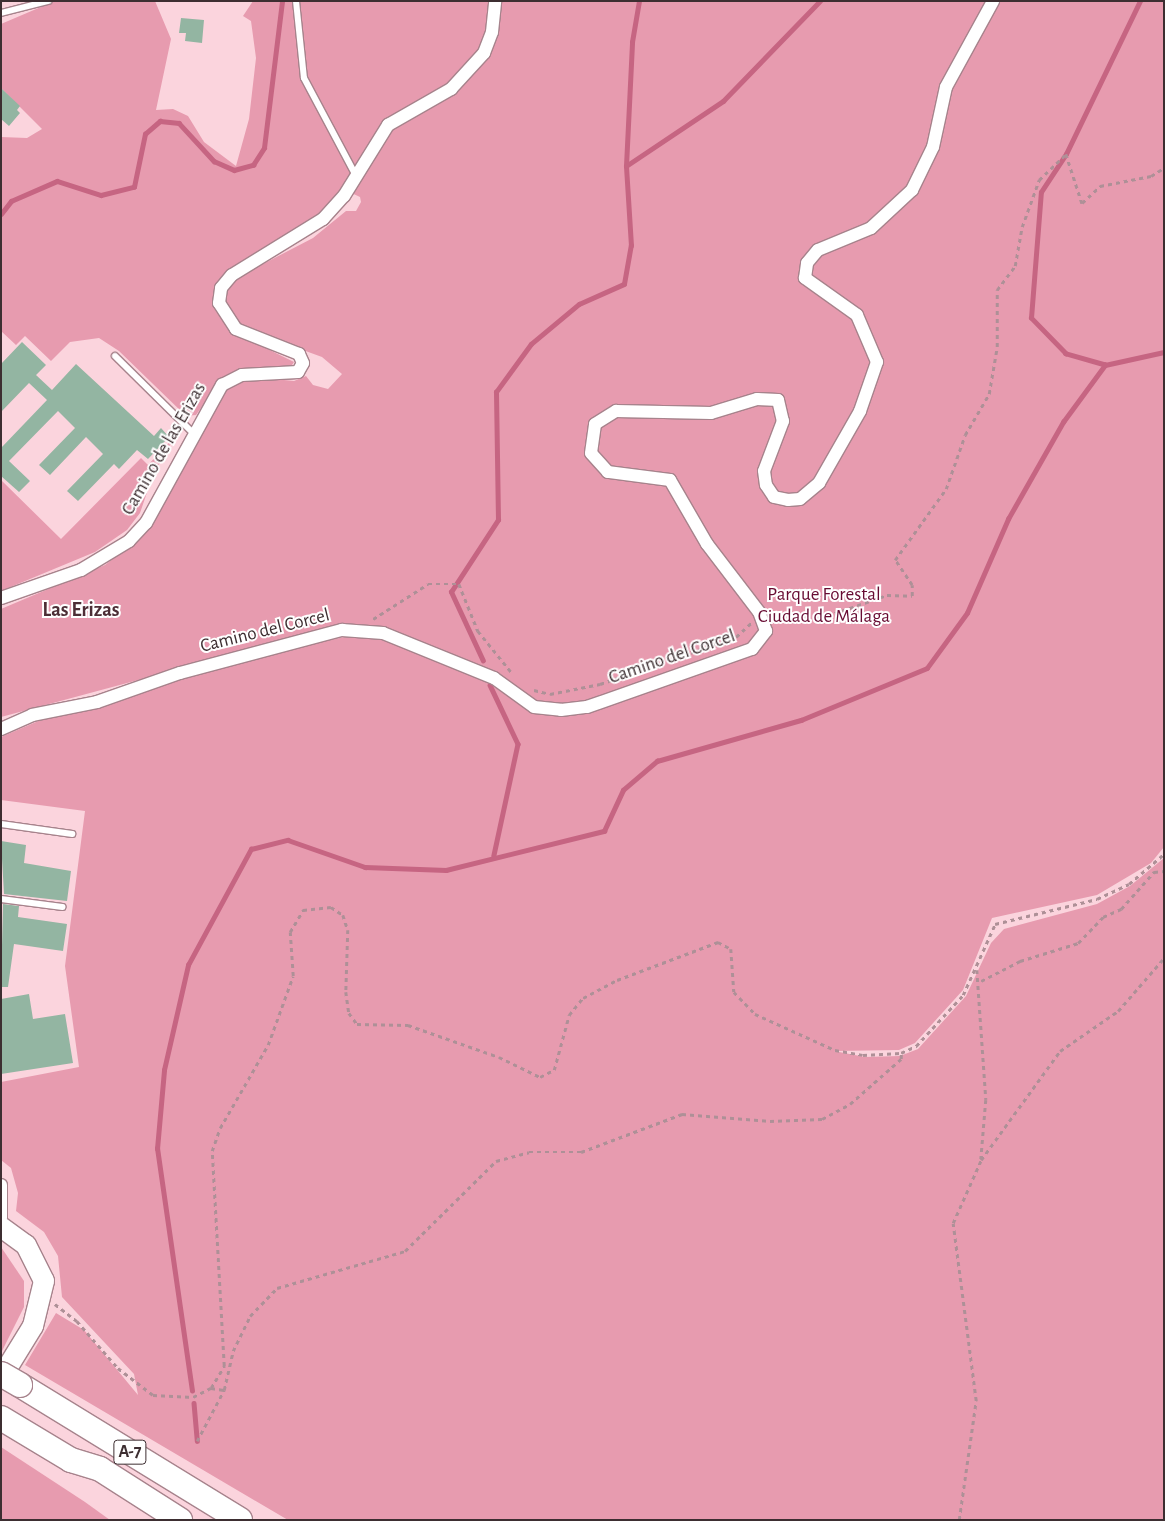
<!DOCTYPE html>
<html>
<head>
<meta charset="utf-8">
<style>
  body { margin:0 }
  #map { position:relative; width:1165px; height:1521px; overflow:hidden; background:#fbd4dd; font-family:"Alegreya Sans",sans-serif }
  div>[style] { position:absolute }
  .green>* { inset:0; background:#e79baf }
  .stream>* { height:4.5px; margin:-2.25px; padding:0 2.25px; transform-origin:2.25px; border-radius:2.25px; background:#c66582 }
  .building>* { inset:0; background:#93b5a2 }
  .path>* { height:2.5px; margin-top:-1.25px; transform-origin:0; background:repeating-linear-gradient(90deg,#ae9097 0 4px,transparent 0 8px) }
  .roads { filter:drop-shadow(1px 0 #a7838c) drop-shadow(-1px 0 #a7838c) drop-shadow(0 1px #a7838c) drop-shadow(0 -1px #a7838c) }
  .lane>* { height:6px; margin:-3px; padding:0 3px; transform-origin:3px; border-radius:3px; background:#fff }
  .street>* { height:12px; margin:-6px; padding:0 6px; transform-origin:6px; border-radius:6px; background:#fff }
  .primary>* { height:20px; margin:-10px; padding:0 10px; transform-origin:10px; border-radius:10px; background:#fff }
  .highway>* { height:24px; margin:-12px; padding:0 12px; transform-origin:12px; border-radius:12px; background:#fff }
  .bridges { filter:drop-shadow(1px 0 #a7838c) drop-shadow(-1px 0 #a7838c) drop-shadow(0 1px #a7838c) drop-shadow(0 -1px #a7838c) }
  .highway-bridge>* { height:24px; margin:-12px; padding:0 12px; transform-origin:12px; border-radius:12px; background:#fff }
  span { translate:-50% -50%; white-space:nowrap; text-align:center; line-height:1.15; -webkit-text-stroke:4px #fff; paint-order:stroke }
  .shield-label span { padding:1px 4px; background:#fff; border:1px solid; border-radius:4px; -webkit-text-stroke-width:0 }
  .shield-label { font-size:18px; color:#3d2e31; font-weight:700 }
  .street-label { font-size:19px; color:#3d2e31 }
  .park-label { font-size:19px; color:#680c33 }
  .neighbourhood-label { font-size:20px; color:#4d2e36; font-weight:700 }
  .frame { position:absolute; inset:0; border:2px solid #3d2e31; pointer-events:none }
</style>
</head>
<body>
<div id="map">
  <div class="green">
    <div style="clip-path:polygon(55px 1px,155px 1px,171px 39px,156px 110px,173px 109px,188px 116px,204px 142px,236px 166px,249px 119px,256px 58px,251px 21px,243px 16px,253px 1px,1164px 1px,1164px 847px,1151px 863px,1097px 895px,992px 918px,963px 990px,915px 1043px,899px 1050px,834px 1051px,865px 1057px,900px 1056px,918px 1049px,966px 996px,991px 943px,1004px 929px,1097px 904px,1130px 886px,1164px 858px,1164px 1520px,288px 1520px,25px 1365px,56px 1313px,84px 1330px,138px 1395px,134px 1374px,62px 1297px,58px 1256px,44px 1232px,16px 1211px,18px 1193px,11px 1168px,1px 1160px,1px 1082px,79px 1067px,65px 966px,85px 811px,1px 800px,1px 737px,50px 716px,262px 655px,344px 637px,385px 640px,430px 658px,436px 647px,379px 627px,342px 625px,1px 717px,1px 609px,105px 565px,143px 535px,224px 392px,238px 382px,264px 378px,294px 381px,306px 376px,313px 385px,328px 389px,342px 374px,322px 357px,245px 329px,229px 316px,225px 301px,228px 286px,238px 277px,313px 238px,346px 211px,356px 211px,361px 202px,360px 197px,343px 189px,300px 232px,243px 265px,213px 298px,215px 310px,231px 331px,294px 362px,290px 368px,240px 369px,211px 394px,196px 415px,186px 416px,119px 351px,99px 338px,70px 342px,51px 361px,25px 336px,16px 345px,1px 331px,1px 137px,27px 138px,42px 129px,1px 88px,1px 24px)"></div>
    <div style="clip-path:polygon(176px 435px,153px 475px,140px 513px,127px 530px,95px 552px,1px 591px,1px 480px,61px 539px,141px 458px,148px 465px)"></div>
    <div style="clip-path:polygon(1px 1247px,24px 1281px,24px 1307px,2px 1351px)"></div>
    <div style="clip-path:polygon(1px 1447px,85px 1502px,110px 1520px,1px 1520px)"></div>
  </div>
  <div class="stream">
    <div style="left:626px;top:166px;width:117px;rotate:-33.8deg"></div>
    <div style="left:723px;top:101px;width:139px;rotate:-45.9deg"></div>
    <div style="left:1px;top:214px;width:16px;rotate:-52deg"></div>
    <div style="left:11px;top:201px;width:50px;rotate:-23.5deg"></div>
    <div style="left:57px;top:181px;width:46px;rotate:17.7deg"></div>
    <div style="left:101px;top:195px;width:34px;rotate:-14deg"></div>
    <div style="left:134px;top:187px;width:54px;rotate:-78.3deg"></div>
    <div style="left:145px;top:134px;width:20px;rotate:-41deg"></div>
    <div style="left:160px;top:121px;width:19px;rotate:6deg"></div>
    <div style="left:179px;top:123px;width:52px;rotate:47.4deg"></div>
    <div style="left:214px;top:161px;width:22px;rotate:24deg"></div>
    <div style="left:234px;top:170px;width:20px;rotate:-15deg"></div>
    <div style="left:253px;top:165px;width:20px;rotate:-57deg"></div>
    <div style="left:264px;top:148px;width:148px;rotate:-83deg"></div>
    <div style="left:1105px;top:365px;width:41px;rotate:-164.2deg"></div>
    <div style="left:1066px;top:354px;width:50px;rotate:-134.2deg"></div>
    <div style="left:1031px;top:318px;width:126px;rotate:-85.5deg"></div>
    <div style="left:1041px;top:192px;width:45px;rotate:-56.7deg"></div>
    <div style="left:1066px;top:154px;width:170px;rotate:-64.2deg"></div>
    <div style="left:483px;top:661px;width:76px;rotate:-114.9deg"></div>
    <div style="left:451px;top:592px;width:86px;rotate:-56.9deg"></div>
    <div style="left:498px;top:520px;width:128px;rotate:-90.9deg"></div>
    <div style="left:496px;top:392px;width:59px;rotate:-53.9deg"></div>
    <div style="left:531px;top:344px;width:62px;rotate:-39.8deg"></div>
    <div style="left:579px;top:304px;width:49px;rotate:-24deg"></div>
    <div style="left:624px;top:284px;width:39px;rotate:-80deg"></div>
    <div style="left:631px;top:246px;width:80px;rotate:-93.6deg"></div>
    <div style="left:626px;top:166px;width:124px;rotate:-87.2deg"></div>
    <div style="left:632px;top:42px;width:42px;rotate:-80.3deg"></div>
    <div style="left:490px;top:685px;width:65px;rotate:64.6deg"></div>
    <div style="left:518px;top:744px;width:114px;rotate:102.2deg"></div>
    <div style="left:192px;top:1391px;width:245px;rotate:-98.2deg"></div>
    <div style="left:157px;top:1149px;width:79px;rotate:-84.9deg"></div>
    <div style="left:164px;top:1070px;width:108px;rotate:-77.1deg"></div>
    <div style="left:188px;top:965px;width:132px;rotate:-61.5deg"></div>
    <div style="left:251px;top:849px;width:38px;rotate:-14deg"></div>
    <div style="left:288px;top:840px;width:82px;rotate:19.3deg"></div>
    <div style="left:365px;top:867px;width:81px;rotate:2.1deg"></div>
    <div style="left:446px;top:870px;width:163px;rotate:-13.9deg"></div>
    <div style="left:604px;top:831px;width:45px;rotate:-65.1deg"></div>
    <div style="left:623px;top:790px;width:45px;rotate:-40.5deg"></div>
    <div style="left:657px;top:761px;width:150px;rotate:-15.9deg"></div>
    <div style="left:801px;top:720px;width:136px;rotate:-22.4deg"></div>
    <div style="left:927px;top:668px;width:68px;rotate:-54deg"></div>
    <div style="left:967px;top:613px;width:103px;rotate:-66.4deg"></div>
    <div style="left:1008px;top:519px;width:112px;rotate:-60.4deg"></div>
    <div style="left:1063px;top:422px;width:71px;rotate:-53.6deg"></div>
    <div style="left:1105px;top:365px;width:60px;rotate:-12.4deg"></div>
    <div style="left:194px;top:1403px;width:38px;rotate:85deg"></div>
  </div>
  <div class="building">
    <div style="clip-path:polygon(181px 18px,204px 20px,202px 43px,185px 41px,186px 33px,179px 33px)"></div>
    <div style="clip-path:polygon(1px 88px,20px 106px,17px 110px,20px 113px,9px 126px,1px 119px)"></div>
    <div style="clip-path:polygon(22px 342px,46px 365px,36px 375px,52px 390px,76px 364px,154px 436px,161px 428px,169px 437px,148px 459px,137px 450px,119px 469px,114px 464px,78px 501px,67px 491px,103px 454px,86px 437px,50px 475px,39px 465px,75px 428px,58px 411px,9px 461px,30px 481px,19px 492px,1px 476px,1px 448px,47px 400px,29px 383px,1px 412px,1px 364px)"></div>
    <div style="clip-path:polygon(1px 841px,26px 845px,24px 863px,71px 871px,67px 901px,4px 894px)"></div>
    <div style="clip-path:polygon(3px 904px,19px 906px,18px 917px,67px 924px,63px 951px,14px 944px,8px 987px,1px 987px)"></div>
    <div style="clip-path:polygon(29px 994px,33px 1019px,65px 1014px,73px 1063px,1px 1074px,1px 999px)"></div>
  </div>
  <div class="path">
    <div style="left:773px;top:615px;width:54px;rotate:1.1deg"></div>
    <div style="left:827px;top:616px;width:64px;rotate:-19.3deg"></div>
    <div style="left:887px;top:595px;width:25px;rotate:2deg"></div>
    <div style="left:912px;top:596px;width:11px;rotate:-90deg"></div>
    <div style="left:912px;top:585px;width:30px;rotate:-124deg"></div>
    <div style="left:895px;top:560px;width:87px;rotate:-54.3deg"></div>
    <div style="left:946px;top:489px;width:57px;rotate:-70.6deg"></div>
    <div style="left:965px;top:435px;width:48px;rotate:-59.7deg"></div>
    <div style="left:989px;top:394px;width:48px;rotate:-80.3deg"></div>
    <div style="left:997px;top:347px;width:57px;rotate:-90deg"></div>
    <div style="left:997px;top:290px;width:30px;rotate:-53deg"></div>
    <div style="left:1015px;top:266px;width:40px;rotate:-80deg"></div>
    <div style="left:1022px;top:227px;width:50px;rotate:-70.1deg"></div>
    <div style="left:1039px;top:180px;width:37px;rotate:-44deg"></div>
    <div style="left:1066px;top:154px;width:52px;rotate:71.9deg"></div>
    <div style="left:1082px;top:203px;width:25px;rotate:-43deg"></div>
    <div style="left:1100px;top:186px;width:52px;rotate:-11.1deg"></div>
    <div style="left:1151px;top:176px;width:15px;rotate:-32deg"></div>
    <div style="left:373px;top:619px;width:65px;rotate:-32.5deg"></div>
    <div style="left:428px;top:584px;width:31px"></div>
    <div style="left:459px;top:584px;width:51px;rotate:68deg"></div>
    <div style="left:478px;top:631px;width:54px;rotate:51deg"></div>
    <div style="left:534px;top:690px;width:16px;rotate:14deg"></div>
    <div style="left:550px;top:694px;width:51px;rotate:-11.3deg"></div>
    <div style="left:600px;top:684px;width:144px;rotate:-19.1deg"></div>
    <div style="left:736px;top:637px;width:21px;rotate:-43deg"></div>
    <div style="left:977px;top:970px;width:130px;rotate:86deg"></div>
    <div style="left:986px;top:1100px;width:59px;rotate:94.8deg"></div>
    <div style="left:981px;top:981px;width:44px;rotate:-27.1deg"></div>
    <div style="left:1020px;top:961px;width:61px;rotate:-17.2deg"></div>
    <div style="left:1078px;top:943px;width:36px;rotate:-46deg"></div>
    <div style="left:1103px;top:917px;width:20px;rotate:-24deg"></div>
    <div style="left:1121px;top:909px;width:50px;rotate:-48.3deg"></div>
    <div style="left:1154px;top:872px;width:10px;rotate:-6deg"></div>
    <div style="left:55px;top:1304px;width:28px;rotate:38deg"></div>
    <div style="left:77px;top:1321px;width:62px;rotate:48.9deg"></div>
    <div style="left:118px;top:1368px;width:44px;rotate:37.6deg"></div>
    <div style="left:153px;top:1395px;width:40px;rotate:2.9deg"></div>
    <div style="left:193px;top:1397px;width:20px;rotate:-27deg"></div>
    <div style="left:211px;top:1388px;width:26px;rotate:-59deg"></div>
    <div style="left:224px;top:1366px;width:215px;rotate:-93.2deg"></div>
    <div style="left:212px;top:1151px;width:24px;rotate:-71deg"></div>
    <div style="left:220px;top:1128px;width:96px;rotate:-60deg"></div>
    <div style="left:268px;top:1045px;width:73px;rotate:-70.1deg"></div>
    <div style="left:293px;top:976px;width:44px;rotate:-93.9deg"></div>
    <div style="left:290px;top:932px;width:26px;rotate:-59deg"></div>
    <div style="left:303px;top:910px;width:28px;rotate:-6deg"></div>
    <div style="left:331px;top:907px;width:14px;rotate:34deg"></div>
    <div style="left:343px;top:915px;width:16px;rotate:72deg"></div>
    <div style="left:348px;top:930px;width:62px;rotate:91.8deg"></div>
    <div style="left:346px;top:992px;width:21px;rotate:82deg"></div>
    <div style="left:349px;top:1013px;width:14px;rotate:54deg"></div>
    <div style="left:357px;top:1024px;width:51px;rotate:1.1deg"></div>
    <div style="left:408px;top:1025px;width:96px;rotate:19.4deg"></div>
    <div style="left:499px;top:1057px;width:46px;rotate:26deg"></div>
    <div style="left:540px;top:1077px;width:16px;rotate:-27deg"></div>
    <div style="left:554px;top:1070px;width:57px;rotate:-74.7deg"></div>
    <div style="left:569px;top:1015px;width:22px;rotate:-51deg"></div>
    <div style="left:583px;top:998px;width:38px;rotate:-28deg"></div>
    <div style="left:617px;top:980px;width:108px;rotate:-20.6deg"></div>
    <div style="left:718px;top:942px;width:15px;rotate:28deg"></div>
    <div style="left:731px;top:949px;width:43px;rotate:86deg"></div>
    <div style="left:734px;top:992px;width:30px;rotate:46deg"></div>
    <div style="left:755px;top:1014px;width:88px;rotate:24.2deg"></div>
    <div style="left:835px;top:1050px;width:28px;rotate:10deg"></div>
    <div style="left:863px;top:1055px;width:38px;rotate:-3deg"></div>
    <div style="left:901px;top:1053px;width:17px;rotate:-25deg"></div>
    <div style="left:916px;top:1046px;width:69px;rotate:-47.3deg"></div>
    <div style="left:963px;top:995px;width:78px;rotate:-65.7deg"></div>
    <div style="left:995px;top:924px;width:105px;rotate:-13.8deg"></div>
    <div style="left:1097px;top:899px;width:35px;rotate:-25deg"></div>
    <div style="left:1129px;top:884px;width:46px;rotate:-40.6deg"></div>
    <div style="left:211px;top:1388px;width:13px;rotate:9deg"></div>
    <div style="left:197px;top:1441px;width:58px;rotate:-62.1deg"></div>
    <div style="left:224px;top:1390px;width:40px;rotate:-77deg"></div>
    <div style="left:233px;top:1351px;width:39px;rotate:-64deg"></div>
    <div style="left:250px;top:1316px;width:39px;rotate:-46deg"></div>
    <div style="left:277px;top:1288px;width:133px;rotate:-16.1deg"></div>
    <div style="left:405px;top:1251px;width:128px;rotate:-44.7deg"></div>
    <div style="left:496px;top:1161px;width:34px;rotate:-15deg"></div>
    <div style="left:529px;top:1152px;width:52px"></div>
    <div style="left:581px;top:1152px;width:108px;rotate:-20.6deg"></div>
    <div style="left:682px;top:1114px;width:88px;rotate:4.5deg"></div>
    <div style="left:770px;top:1121px;width:52px;rotate:-2.2deg"></div>
    <div style="left:822px;top:1119px;width:32px;rotate:-28deg"></div>
    <div style="left:850px;top:1104px;width:68px;rotate:-41.4deg"></div>
    <div style="left:901px;top:1059px;width:6px;rotate:-90deg"></div>
    <div style="left:959px;top:1520px;width:120px;rotate:-81.9deg"></div>
    <div style="left:976px;top:1401px;width:179px;rotate:-97.4deg"></div>
    <div style="left:953px;top:1223px;width:69px;rotate:-66deg"></div>
    <div style="left:981px;top:1160px;width:135px;rotate:-54.1deg"></div>
    <div style="left:1060px;top:1051px;width:70px;rotate:-34.6deg"></div>
    <div style="left:1118px;top:1011px;width:70px;rotate:-49deg"></div>
  </div>
  <div class="roads">
    <div class="lane">
      <div style="left:296px;top:1px;width:77px;rotate:84.1deg"></div>
      <div style="left:304px;top:78px;width:111px;rotate:62deg"></div>
      <div style="left:1px;top:13px;width:49px;rotate:-14.3deg"></div>
      <div style="left:115px;top:356px;width:110px;rotate:44.6deg"></div>
      <div style="left:1px;top:824px;width:72px;rotate:8deg"></div>
      <div style="left:1px;top:899px;width:62px;rotate:7.5deg"></div>
    </div>
    <div class="street">
      <div style="left:1px;top:598px;width:85px;rotate:-19.3deg"></div>
      <div style="left:81px;top:570px;width:56px;rotate:-31.1deg"></div>
      <div style="left:129px;top:541px;width:25px;rotate:-47deg"></div>
      <div style="left:146px;top:523px;width:158px;rotate:-61.2deg"></div>
      <div style="left:222px;top:385px;width:22px;rotate:-27deg"></div>
      <div style="left:242px;top:375px;width:56px;rotate:-3.1deg"></div>
      <div style="left:298px;top:372px;width:10px;rotate:-61deg"></div>
      <div style="left:303px;top:363px;width:10px;rotate:-114deg"></div>
      <div style="left:299px;top:354px;width:68px;rotate:-158.4deg"></div>
      <div style="left:236px;top:329px;width:31px;rotate:-123deg"></div>
      <div style="left:219px;top:303px;width:15px;rotate:-82deg"></div>
      <div style="left:221px;top:288px;width:17px;rotate:-50deg"></div>
      <div style="left:232px;top:275px;width:107px;rotate:-31.6deg"></div>
      <div style="left:323px;top:219px;width:31px;rotate:-48deg"></div>
      <div style="left:344px;top:196px;width:84px;rotate:-58.2deg"></div>
      <div style="left:388px;top:125px;width:73px;rotate:-29.7deg"></div>
      <div style="left:451px;top:89px;width:49px;rotate:-47.5deg"></div>
      <div style="left:484px;top:53px;width:22px;rotate:-69deg"></div>
      <div style="left:492px;top:32px;width:31px;rotate:-84deg"></div>
      <div style="left:1px;top:729px;width:34px;rotate:-24deg"></div>
      <div style="left:32px;top:715px;width:66px;rotate:-11.3deg"></div>
      <div style="left:97px;top:702px;width:88px;rotate:-19.3deg"></div>
      <div style="left:180px;top:673px;width:168px;rotate:-14.9deg"></div>
      <div style="left:342px;top:630px;width:41px;rotate:4.2deg"></div>
      <div style="left:383px;top:633px;width:120px;rotate:22.1deg"></div>
      <div style="left:494px;top:678px;width:49px;rotate:35.9deg"></div>
      <div style="left:534px;top:707px;width:27px;rotate:6deg"></div>
      <div style="left:561px;top:710px;width:26px;rotate:-7deg"></div>
      <div style="left:587px;top:707px;width:175px;rotate:-19.4deg"></div>
      <div style="left:752px;top:649px;width:23px;rotate:-52deg"></div>
      <div style="left:766px;top:631px;width:20px;rotate:-110deg"></div>
      <div style="left:759px;top:612px;width:86px;rotate:-127.4deg"></div>
      <div style="left:707px;top:544px;width:74px;rotate:-120deg"></div>
      <div style="left:670px;top:480px;width:63px;rotate:-172.6deg"></div>
      <div style="left:608px;top:472px;width:25px;rotate:-132deg"></div>
      <div style="left:591px;top:453px;width:29px;rotate:-82deg"></div>
      <div style="left:595px;top:424px;width:25px;rotate:-32deg"></div>
      <div style="left:616px;top:411px;width:95px;rotate:1.2deg"></div>
      <div style="left:711px;top:413px;width:48px;rotate:-16.9deg"></div>
      <div style="left:757px;top:399px;width:21px;rotate:3deg"></div>
      <div style="left:778px;top:400px;width:22px;rotate:77deg"></div>
      <div style="left:783px;top:421px;width:53px;rotate:110.8deg"></div>
      <div style="left:764px;top:471px;width:14px;rotate:82deg"></div>
      <div style="left:766px;top:485px;width:14px;rotate:56deg"></div>
      <div style="left:774px;top:497px;width:14px;rotate:12deg"></div>
      <div style="left:788px;top:500px;width:12px;rotate:-5deg"></div>
      <div style="left:800px;top:499px;width:25px;rotate:-40deg"></div>
      <div style="left:819px;top:483px;width:83px;rotate:-60.3deg"></div>
      <div style="left:860px;top:411px;width:52px;rotate:-70.9deg"></div>
      <div style="left:877px;top:362px;width:51px;rotate:-113.1deg"></div>
      <div style="left:857px;top:315px;width:64px;rotate:-144.6deg"></div>
      <div style="left:805px;top:278px;width:15px;rotate:-82deg"></div>
      <div style="left:807px;top:263px;width:17px;rotate:-50deg"></div>
      <div style="left:818px;top:250px;width:57px;rotate:-22.5deg"></div>
      <div style="left:871px;top:228px;width:56px;rotate:-42.8deg"></div>
      <div style="left:912px;top:190px;width:48px;rotate:-64deg"></div>
      <div style="left:933px;top:147px;width:61px;rotate:-77.8deg"></div>
      <div style="left:946px;top:87px;width:98px;rotate:-61.3deg"></div>
      <div style="left:1px;top:1185px;width:33px;rotate:90deg"></div>
    </div>
    <div class="primary">
      <div style="left:1px;top:1227px;width:31px;rotate:36deg"></div>
      <div style="left:26px;top:1245px;width:40px;rotate:63.4deg"></div>
      <div style="left:44px;top:1281px;width:46px;rotate:103.7deg"></div>
      <div style="left:33px;top:1326px;width:61px;rotate:121.6deg"></div>
    </div>
    <div class="highway">
      <div style="left:20px;top:1385px;width:258px;rotate:31.5deg"></div>
      <div style="left:1px;top:1418px;width:82px;rotate:31deg"></div>
      <div style="left:71px;top:1460px;width:30px;rotate:17deg"></div>
      <div style="left:100px;top:1469px;width:95px;rotate:32.5deg"></div>
    </div>
  </div>
  <div class="bridges">
    <div class="highway-bridge">
      <div style="left:1px;top:1374px;width:22px;rotate:30deg"></div>
    </div>
  </div>
  <div class="shield-label">
    <span style="left:130px;top:1452px">A-7</span>
  </div>
  <div class="street-label">
    <span style="left:164px;top:449px;rotate:-60deg">Camino de las Erizas</span>
    <span style="left:265px;top:631px;rotate:-14deg">Camino del Corcel</span>
    <span style="left:672px;top:657px;rotate:-19deg">Camino del Corcel</span>
  </div>
  <div class="park-label">
    <span style="left:824px;top:606px">Parque Forestal<br>Ciudad de Málaga</span>
  </div>
  <div class="neighbourhood-label">
    <span style="left:81px;top:610px">Las Erizas</span>
  </div>
  <div class="frame"></div>
</div>
</body>
</html>
